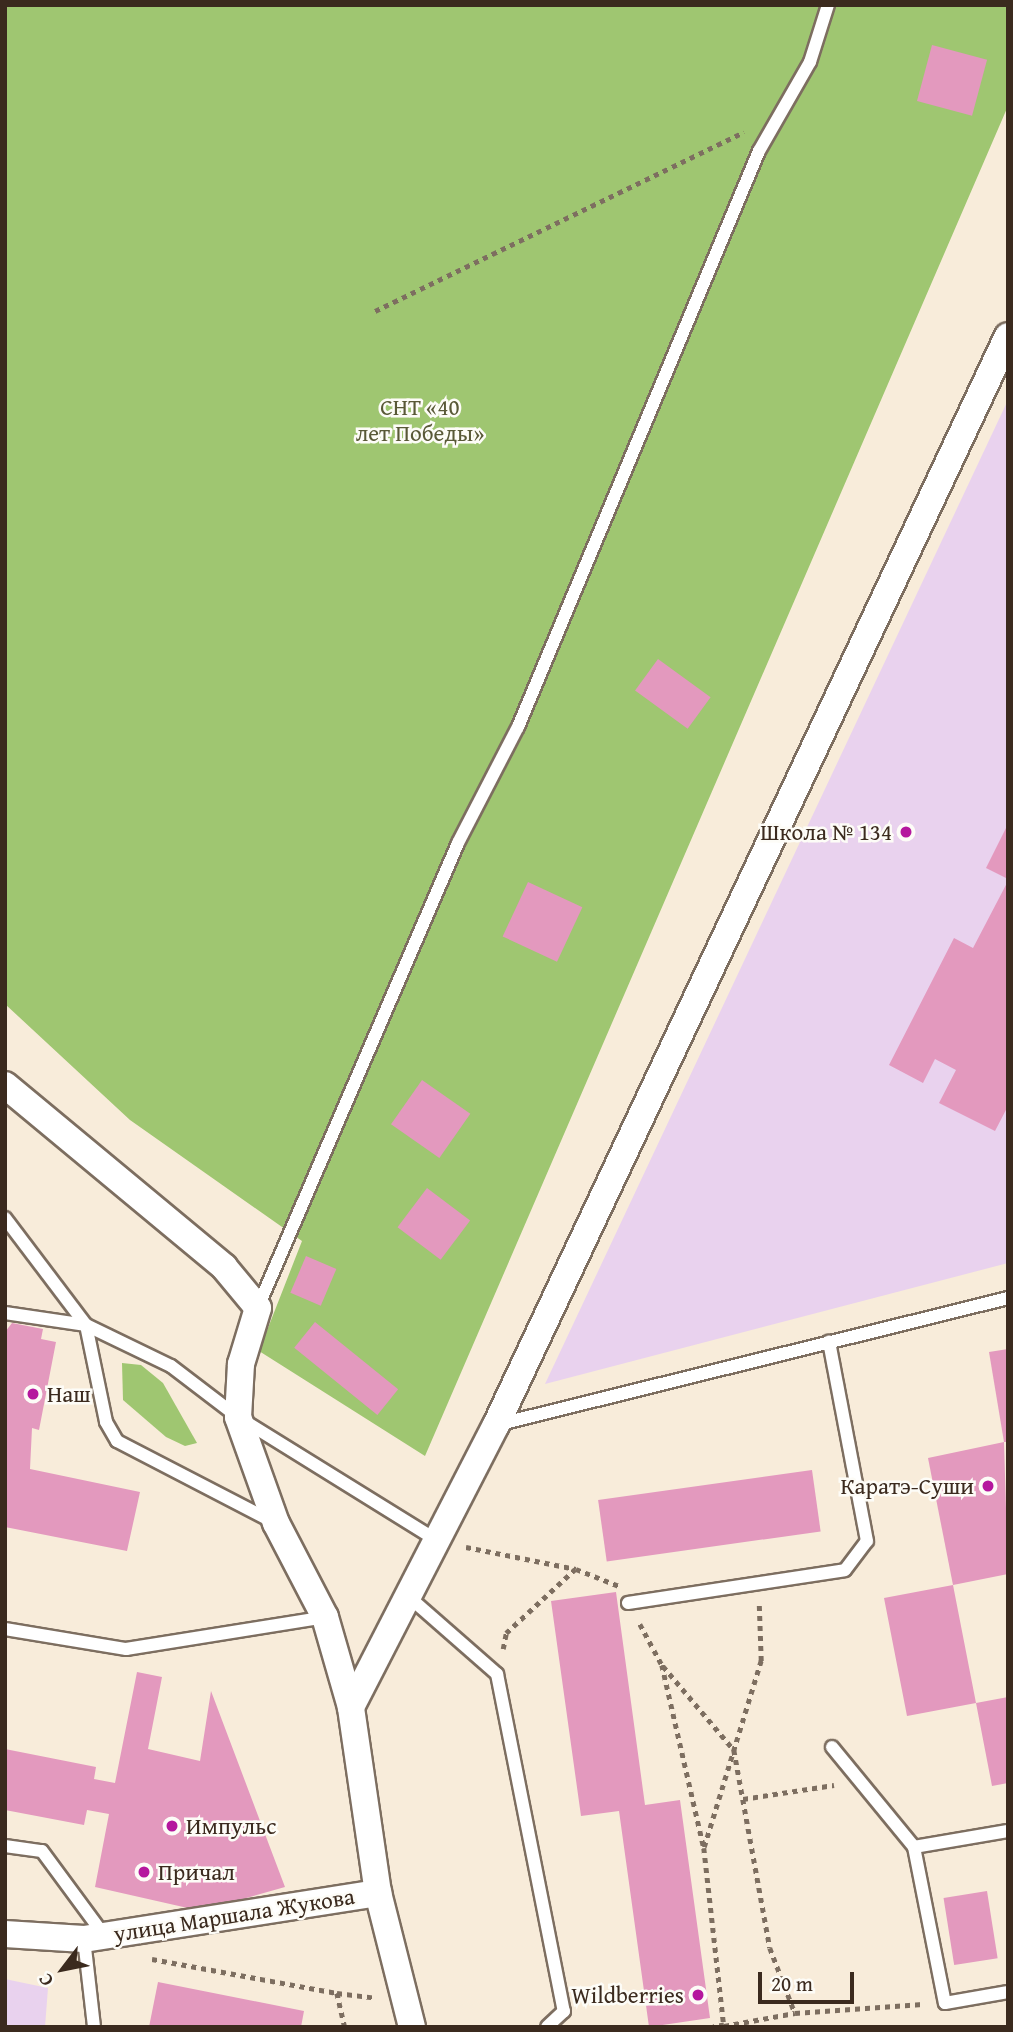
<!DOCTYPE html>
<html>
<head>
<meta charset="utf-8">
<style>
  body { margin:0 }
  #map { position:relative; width:1013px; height:2032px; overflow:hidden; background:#f8ecda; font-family:"Gentium Book Plus",serif }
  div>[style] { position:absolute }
  .built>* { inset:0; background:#e9d2ee }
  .green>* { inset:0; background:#9fc671 }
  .building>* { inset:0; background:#e399be; transform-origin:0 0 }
  .path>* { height:4.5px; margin-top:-2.25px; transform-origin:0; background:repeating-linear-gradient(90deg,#7d6e60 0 5px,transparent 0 10px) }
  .roads { filter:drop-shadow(2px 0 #7d6e60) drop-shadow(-2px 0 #7d6e60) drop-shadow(0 2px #7d6e60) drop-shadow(0 -2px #7d6e60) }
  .lane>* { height:12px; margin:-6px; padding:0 6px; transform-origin:6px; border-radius:6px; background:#fff }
  .street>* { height:26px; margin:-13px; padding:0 13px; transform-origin:13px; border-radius:13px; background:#fff }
  .dots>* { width:19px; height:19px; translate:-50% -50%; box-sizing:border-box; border:4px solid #fdfcf7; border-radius:50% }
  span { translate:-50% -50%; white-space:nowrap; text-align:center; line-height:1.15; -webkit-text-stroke:5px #fdfcf7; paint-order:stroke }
  .park-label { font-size:23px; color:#595937 }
  .poi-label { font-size:23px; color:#3b2a1e }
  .right { translate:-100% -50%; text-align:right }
  .left { translate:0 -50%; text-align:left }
  .street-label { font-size:23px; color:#3b2a1e }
  .frame { position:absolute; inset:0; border:7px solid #3b2a1e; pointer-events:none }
  .north { position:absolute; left:28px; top:1934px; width:70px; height:70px; -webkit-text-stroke:5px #fdfcf7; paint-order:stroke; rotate:238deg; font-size:19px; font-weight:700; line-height:28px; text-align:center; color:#3b2a1e }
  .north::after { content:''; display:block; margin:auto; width:24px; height:32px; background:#3b2a1e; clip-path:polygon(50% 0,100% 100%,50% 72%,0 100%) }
  .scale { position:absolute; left:758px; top:1972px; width:96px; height:32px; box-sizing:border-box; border:4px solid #3b2a1e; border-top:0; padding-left:9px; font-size:21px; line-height:24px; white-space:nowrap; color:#3b2a1e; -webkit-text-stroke:5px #fdfcf7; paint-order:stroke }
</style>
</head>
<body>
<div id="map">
  <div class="built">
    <div style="clip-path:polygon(1008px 400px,1008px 1263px,545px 1384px)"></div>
    <div style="clip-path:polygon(5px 1979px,48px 1988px,45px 2027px,5px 2027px)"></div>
  </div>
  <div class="green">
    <div style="clip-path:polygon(5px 5px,1008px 5px,1008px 106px,425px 1456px,259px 1351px,302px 1241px,130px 1120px,5px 1004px)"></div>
    <div style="clip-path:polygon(122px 1363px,141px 1365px,163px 1383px,197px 1443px,185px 1446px,166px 1437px,123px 1400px)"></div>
  </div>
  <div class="building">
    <div style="left:932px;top:45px;width:57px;height:58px;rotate:15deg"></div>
    <div style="left:658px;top:659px;width:65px;height:39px;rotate:36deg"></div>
    <div style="clip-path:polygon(1008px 824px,1008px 879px,986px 868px)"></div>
    <div style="clip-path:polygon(1008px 881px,1008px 1106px,995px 1131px,939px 1103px,956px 1070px,935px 1059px,923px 1083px,889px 1065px,954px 938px,973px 948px)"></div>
    <div style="left:528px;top:882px;width:60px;height:60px;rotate:25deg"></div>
    <div style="left:422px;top:1080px;width:59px;height:54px;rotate:35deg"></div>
    <div style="left:427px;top:1188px;width:54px;height:49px;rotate:37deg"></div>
    <div style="left:306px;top:1256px;width:33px;height:40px;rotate:23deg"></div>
    <div style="left:315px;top:1322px;width:107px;height:33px;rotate:39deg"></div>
    <div style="clip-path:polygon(12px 1323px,43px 1329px,41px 1339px,56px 1342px,39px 1430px,32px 1428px,30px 1469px,140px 1492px,127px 1551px,5px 1527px,5px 1332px)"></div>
    <div style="clip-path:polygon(1008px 1349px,1008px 1442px,1004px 1442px,989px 1352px)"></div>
    <div style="clip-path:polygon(1004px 1442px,1008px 1574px,953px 1585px,928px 1458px)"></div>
    <div style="left:812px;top:1470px;width:62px;height:216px;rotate:82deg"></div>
    <div style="clip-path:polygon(953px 1585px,976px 1703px,1008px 1697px,1008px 1783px,992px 1786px,976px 1703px,907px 1716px,884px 1598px)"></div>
    <div style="clip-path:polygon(616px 1592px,645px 1805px,680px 1800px,710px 2018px,649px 2027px,619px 1811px,581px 1816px,551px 1601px)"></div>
    <div style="clip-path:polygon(137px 1672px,162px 1677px,148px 1749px,200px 1761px,211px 1691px,285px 1887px,201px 1911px,95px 1887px,109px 1814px,87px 1810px,84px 1825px,5px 1810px,5px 1749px,96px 1767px,94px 1779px,115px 1783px)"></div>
    <div style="left:987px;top:1891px;width:68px;height:44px;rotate:81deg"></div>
    <div style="clip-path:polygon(158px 1982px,304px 2011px,301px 2027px,149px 2027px)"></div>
  </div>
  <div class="path">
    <div style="left:375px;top:311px;width:410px;rotate:-25.9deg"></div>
    <div style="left:466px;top:1547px;width:112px;rotate:11.3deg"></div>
    <div style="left:576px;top:1569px;width:46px;rotate:21.6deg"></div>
    <div style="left:640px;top:1624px;width:47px;rotate:61.8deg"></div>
    <div style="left:662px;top:1665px;width:188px;rotate:77.1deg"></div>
    <div style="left:704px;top:1848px;width:178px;rotate:83.6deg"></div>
    <div style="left:724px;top:2025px;width:11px;rotate:170deg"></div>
    <div style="left:503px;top:1649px;width:16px;rotate:-79deg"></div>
    <div style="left:506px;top:1633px;width:94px;rotate:-42.8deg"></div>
    <div style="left:663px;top:1666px;width:110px;rotate:49.8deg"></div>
    <div style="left:734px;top:1750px;width:201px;rotate:79.7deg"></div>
    <div style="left:770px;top:1948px;width:70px;rotate:69deg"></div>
    <div style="left:743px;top:1799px;width:92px;rotate:-8.7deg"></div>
    <div style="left:704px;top:1847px;width:195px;rotate:-73deg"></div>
    <div style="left:761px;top:1661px;width:56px;rotate:-92deg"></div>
    <div style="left:152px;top:1959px;width:188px;rotate:10.4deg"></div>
    <div style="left:337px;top:1993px;width:35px;rotate:77deg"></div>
    <div style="left:337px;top:1993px;width:38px;rotate:7deg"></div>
    <div style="left:724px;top:2026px;width:72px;rotate:-10.4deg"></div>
    <div style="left:795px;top:2013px;width:128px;rotate:-4deg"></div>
  </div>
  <div class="roads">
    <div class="lane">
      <div style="left:5px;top:1218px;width:134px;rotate:52.9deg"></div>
      <div style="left:86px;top:1325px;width:94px;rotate:25.8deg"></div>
      <div style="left:171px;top:1366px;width:84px;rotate:37.3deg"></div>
      <div style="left:238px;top:1417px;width:235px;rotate:31.8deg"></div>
      <div style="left:258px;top:1307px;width:505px;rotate:-66.68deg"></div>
      <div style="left:458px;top:843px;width:131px;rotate:-62.7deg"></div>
      <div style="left:518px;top:727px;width:624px;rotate:-67.3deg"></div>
      <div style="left:759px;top:151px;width:103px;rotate:-60.2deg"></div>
      <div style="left:810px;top:62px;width:60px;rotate:-72.5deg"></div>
      <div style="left:5px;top:1313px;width:82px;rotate:8.4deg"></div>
      <div style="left:86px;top:1325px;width:99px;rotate:78.3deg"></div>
      <div style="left:106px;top:1422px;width:22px;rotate:60deg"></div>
      <div style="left:117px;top:1441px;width:178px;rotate:27.4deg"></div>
      <div style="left:496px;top:1425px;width:528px;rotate:-13.93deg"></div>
      <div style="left:409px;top:1597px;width:117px;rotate:41.2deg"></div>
      <div style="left:497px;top:1674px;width:344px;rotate:78.8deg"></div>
      <div style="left:564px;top:2011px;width:23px;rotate:137deg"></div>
      <div style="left:628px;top:1603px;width:219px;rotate:-8.6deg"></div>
      <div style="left:845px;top:1570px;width:36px;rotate:-53deg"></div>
      <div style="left:867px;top:1541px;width:203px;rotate:-100.8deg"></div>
      <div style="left:5px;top:1629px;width:123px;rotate:9.4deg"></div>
      <div style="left:126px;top:1649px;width:202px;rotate:-9.1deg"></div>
      <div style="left:832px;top:1747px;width:129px;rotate:50.6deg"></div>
      <div style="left:914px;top:1847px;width:159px;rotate:78.8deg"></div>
      <div style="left:945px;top:2003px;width:64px;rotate:-9.9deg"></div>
      <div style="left:5px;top:1846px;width:37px;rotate:8deg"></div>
      <div style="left:42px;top:1851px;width:104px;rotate:53.6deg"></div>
      <div style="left:914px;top:1847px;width:95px;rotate:-9.7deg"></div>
      <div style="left:84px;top:1939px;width:89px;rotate:83.5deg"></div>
    </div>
    <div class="street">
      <div style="left:5px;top:1085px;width:285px;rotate:39.7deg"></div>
      <div style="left:224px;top:1267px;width:53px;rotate:50.3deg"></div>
      <div style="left:258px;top:1308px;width:59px;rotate:106.9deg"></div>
      <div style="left:241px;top:1364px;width:53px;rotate:93.2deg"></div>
      <div style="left:238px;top:1417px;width:113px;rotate:70.3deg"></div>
      <div style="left:276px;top:1523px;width:106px;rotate:62.5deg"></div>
      <div style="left:325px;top:1617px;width:94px;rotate:73.9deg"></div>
      <div style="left:5px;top:1934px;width:79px;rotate:3.6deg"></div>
      <div style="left:84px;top:1939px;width:298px;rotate:-8.9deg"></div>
      <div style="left:412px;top:2027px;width:138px;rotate:-104.2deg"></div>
      <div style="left:378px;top:1893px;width:188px;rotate:-98.3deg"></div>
      <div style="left:351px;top:1707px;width:317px;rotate:-62.8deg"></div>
      <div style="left:496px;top:1425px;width:1203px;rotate:-64.82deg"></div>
    </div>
  </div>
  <div class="dots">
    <div style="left:906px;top:832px;background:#b5179e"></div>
    <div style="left:33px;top:1394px;background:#b5179e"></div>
    <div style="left:988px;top:1486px;background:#b5179e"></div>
    <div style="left:172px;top:1826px;background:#b5179e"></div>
    <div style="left:144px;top:1872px;background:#b5179e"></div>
    <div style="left:698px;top:1995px;background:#b5179e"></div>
  </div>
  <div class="park-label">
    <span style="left:420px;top:420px">СНТ «40<br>лет Победы»</span>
  </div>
  <div class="poi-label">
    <span class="right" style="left:892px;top:832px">Школа № 134</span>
    <span class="left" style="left:47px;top:1394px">Наш</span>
    <span class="right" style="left:974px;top:1486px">Каратэ-Суши</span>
    <span class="left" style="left:186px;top:1826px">Импульс</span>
    <span class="left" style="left:158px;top:1872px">Причал</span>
    <span class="right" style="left:684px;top:1995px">Wildberries</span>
  </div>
  <div class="street-label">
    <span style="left:234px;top:1915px;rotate:-9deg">улица Маршала Жукова</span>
  </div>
  <div class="frame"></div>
  <div class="north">С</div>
  <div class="scale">20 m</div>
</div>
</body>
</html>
